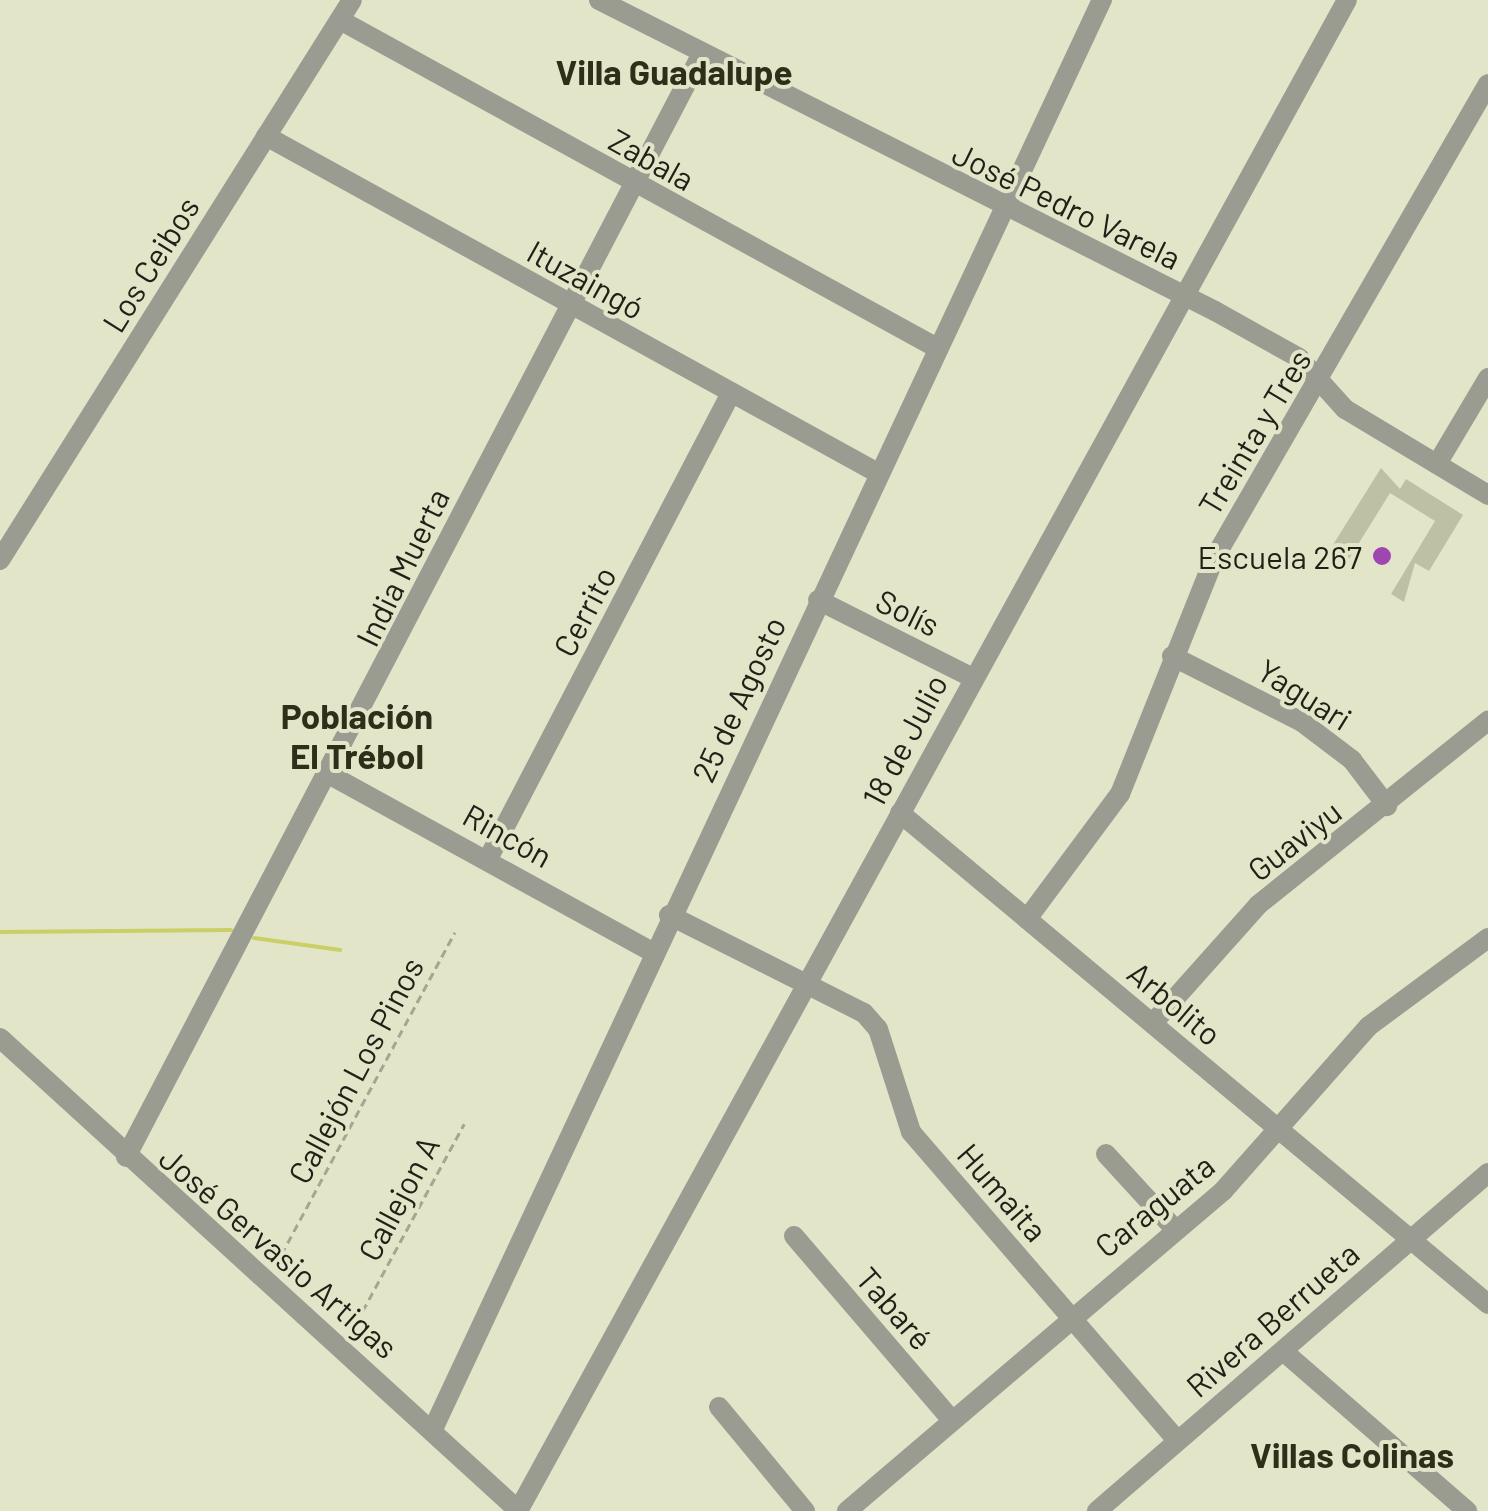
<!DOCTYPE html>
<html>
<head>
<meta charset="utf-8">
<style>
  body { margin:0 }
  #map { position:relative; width:1488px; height:1511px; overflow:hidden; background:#e3e5c9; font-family:Barlow,sans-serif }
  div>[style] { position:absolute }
  .stream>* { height:4px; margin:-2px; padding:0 2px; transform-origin:2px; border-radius:2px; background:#cacf67 }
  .building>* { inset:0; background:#bec0a5 }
  .path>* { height:2.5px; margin-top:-1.25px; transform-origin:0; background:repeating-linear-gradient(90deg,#a4a690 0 8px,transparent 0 13px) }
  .minor>* { height:20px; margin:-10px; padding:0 10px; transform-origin:10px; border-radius:10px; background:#9b9c91 }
  .dots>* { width:28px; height:28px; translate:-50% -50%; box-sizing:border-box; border:5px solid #e3e5c9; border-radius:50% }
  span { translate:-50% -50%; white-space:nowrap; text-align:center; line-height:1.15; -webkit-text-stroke:8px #e3e5c9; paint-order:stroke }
  .street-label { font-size:32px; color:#1f2016 }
  .poi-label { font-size:32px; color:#1f2016 }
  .right { translate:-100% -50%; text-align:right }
  .neighbourhood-label { font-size:35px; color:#2d2f18; font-weight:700 }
</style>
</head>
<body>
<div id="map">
  <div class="stream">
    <div style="left:0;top:932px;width:231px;rotate:-0.5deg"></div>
    <div style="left:254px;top:938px;width:87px;rotate:7.9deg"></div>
  </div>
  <div class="building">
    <div style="clip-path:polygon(1381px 468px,1400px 489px,1406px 479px,1463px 515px,1429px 571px,1415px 563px,1404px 602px,1391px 594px,1435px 521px,1390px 493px,1344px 567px,1326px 556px)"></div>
  </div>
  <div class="path">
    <div style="left:275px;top:1266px;width:379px;rotate:-61.7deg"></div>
    <div style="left:350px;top:1334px;width:239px;rotate:-61.5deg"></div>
  </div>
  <div class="minor">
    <div style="left:599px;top:0;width:690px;rotate:26.79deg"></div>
    <div style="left:1215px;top:311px;width:96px;rotate:29.2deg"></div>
    <div style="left:1299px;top:358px;width:69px;rotate:48deg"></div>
    <div style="left:1345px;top:409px;width:167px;rotate:31deg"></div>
    <div style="left:340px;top:20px;width:681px;rotate:28.78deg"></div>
    <div style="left:266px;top:136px;width:699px;rotate:28.84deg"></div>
    <div style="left:1437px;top:464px;width:100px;rotate:-59.3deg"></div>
    <div style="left:0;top:560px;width:661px;rotate:-57.85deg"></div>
    <div style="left:818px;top:600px;width:171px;rotate:26.7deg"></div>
    <div style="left:1172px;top:656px;width:146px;rotate:26.9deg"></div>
    <div style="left:1302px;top:722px;width:63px;rotate:37.2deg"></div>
    <div style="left:1352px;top:760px;width:58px;rotate:52.7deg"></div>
    <div style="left:332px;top:776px;width:365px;rotate:28.8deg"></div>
    <div style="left:900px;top:813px;width:766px;rotate:39.86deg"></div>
    <div style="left:489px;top:857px;width:523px;rotate:-62.46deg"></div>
    <div style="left:669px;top:915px;width:218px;rotate:26.7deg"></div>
    <div style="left:864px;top:1013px;width:21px;rotate:49deg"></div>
    <div style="left:878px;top:1029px;width:108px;rotate:72.2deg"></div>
    <div style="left:911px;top:1132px;width:407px;rotate:49.2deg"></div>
    <div style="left:1027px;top:919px;width:156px;rotate:-53.4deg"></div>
    <div style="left:1120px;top:794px;width:255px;rotate:-68.2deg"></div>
    <div style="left:1215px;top:557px;width:546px;rotate:-60.01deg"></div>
    <div style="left:1153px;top:1023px;width:158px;rotate:-48.3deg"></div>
    <div style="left:1258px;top:905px;width:295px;rotate:-38.7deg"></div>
    <div style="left:0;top:1038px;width:702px;rotate:42.35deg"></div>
    <div style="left:1106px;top:1154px;width:99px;rotate:47.5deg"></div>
    <div style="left:126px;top:1157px;width:1241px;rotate:-62.44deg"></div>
    <div style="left:794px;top:1236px;width:241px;rotate:49.4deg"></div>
    <div style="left:1283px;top:1351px;width:244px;rotate:41deg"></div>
    <div style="left:719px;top:1407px;width:135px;rotate:50.4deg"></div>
    <div style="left:434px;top:1427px;width:1576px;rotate:-64.92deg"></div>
    <div style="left:518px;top:1511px;width:1723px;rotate:-61.25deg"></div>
    <div style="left:847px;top:1511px;width:494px;rotate:-40.4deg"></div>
    <div style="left:1223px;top:1191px;width:220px;rotate:-48.5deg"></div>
    <div style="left:1369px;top:1026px;width:148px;rotate:-36.5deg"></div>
    <div style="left:1097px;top:1511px;width:517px;rotate:-40.84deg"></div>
  </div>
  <div class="dots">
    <div style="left:1382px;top:556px;background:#a046b1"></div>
  </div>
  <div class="street-label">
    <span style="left:652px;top:159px;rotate:29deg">Zabala</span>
    <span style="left:1067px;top:205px;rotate:26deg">José Pedro Varela</span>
    <span style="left:150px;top:264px;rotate:-58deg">Los Ceibos</span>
    <span style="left:586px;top:279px;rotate:29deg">Ituzaingó</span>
    <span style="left:1254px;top:432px;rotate:-59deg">Treinta y Tres</span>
    <span style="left:402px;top:567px;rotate:-64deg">India Muerta</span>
    <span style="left:584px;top:611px;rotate:-62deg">Cerrito</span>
    <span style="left:908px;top:612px;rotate:26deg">Solís</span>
    <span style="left:1305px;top:694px;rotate:32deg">Yaguari</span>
    <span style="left:738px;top:699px;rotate:-65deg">25 de Agosto</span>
    <span style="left:904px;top:740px;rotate:-62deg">18 de Julio</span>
    <span style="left:508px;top:835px;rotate:29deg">Rincón</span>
    <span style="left:1294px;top:840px;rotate:-38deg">Guaviyu</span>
    <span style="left:1175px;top:1003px;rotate:40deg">Arbolito</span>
    <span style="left:355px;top:1070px;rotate:-62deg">Callejón Los Pinos</span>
    <span style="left:1003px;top:1192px;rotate:49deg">Humaita</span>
    <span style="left:398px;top:1198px;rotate:-62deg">Callejon A</span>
    <span style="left:1154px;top:1205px;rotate:-39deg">Caraguata</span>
    <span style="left:279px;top:1252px;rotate:41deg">José Gervasio Artigas</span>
    <span style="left:895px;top:1308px;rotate:49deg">Tabaré</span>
    <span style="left:1272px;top:1319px;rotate:-41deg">Rivera Berrueta</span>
  </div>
  <div class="poi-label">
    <span class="right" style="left:1362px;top:556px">Escuela 267</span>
  </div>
  <div class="neighbourhood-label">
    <span style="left:674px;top:71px">Villa Guadalupe</span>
    <span style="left:357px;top:735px">Población<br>El Trébol</span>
    <span style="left:1352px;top:1454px">Villas Colinas</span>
  </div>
</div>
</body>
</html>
